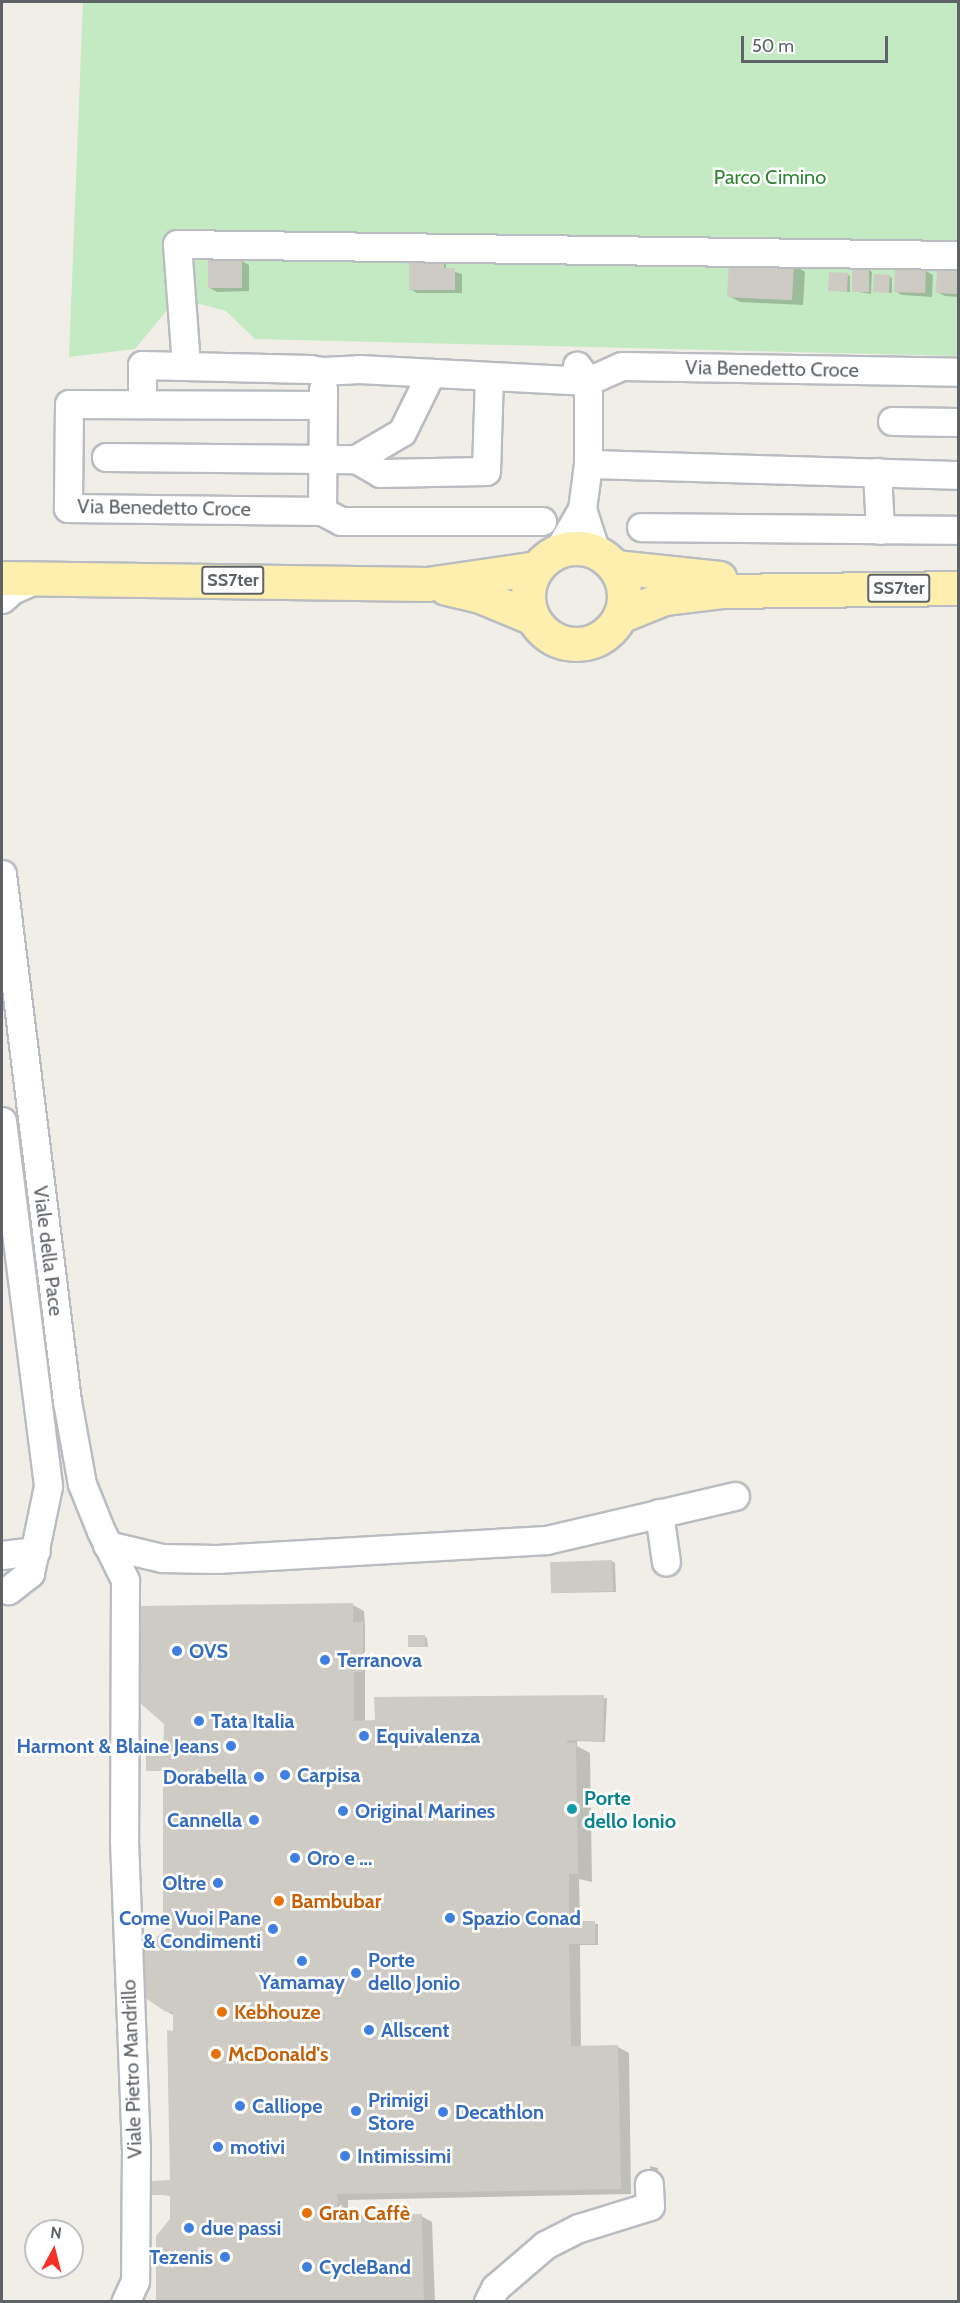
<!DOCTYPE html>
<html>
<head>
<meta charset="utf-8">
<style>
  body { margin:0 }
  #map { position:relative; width:960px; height:2303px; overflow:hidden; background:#f1eee7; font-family:Cabin,sans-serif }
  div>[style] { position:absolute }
  .green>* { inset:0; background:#c3eac2 }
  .shadow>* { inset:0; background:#0003 }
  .building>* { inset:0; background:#cecbc5; transform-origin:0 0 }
  .roads { filter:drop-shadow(2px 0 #b9bcc1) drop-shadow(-2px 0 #b9bcc1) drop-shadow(0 2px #b9bcc1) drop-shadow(0 -2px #b9bcc1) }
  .minor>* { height:27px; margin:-13.5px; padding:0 13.5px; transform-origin:13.5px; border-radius:13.5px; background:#fff }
  .major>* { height:33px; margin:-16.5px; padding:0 16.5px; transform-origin:16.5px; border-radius:16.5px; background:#ffefae }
  .major>.ring { margin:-16.5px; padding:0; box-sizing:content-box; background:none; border:33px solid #ffefae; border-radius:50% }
  .dots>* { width:16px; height:16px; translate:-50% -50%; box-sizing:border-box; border:3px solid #fff; border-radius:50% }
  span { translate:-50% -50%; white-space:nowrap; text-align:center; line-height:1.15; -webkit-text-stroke:5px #fff; paint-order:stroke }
  .shield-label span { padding:2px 4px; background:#fff; border:2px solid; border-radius:4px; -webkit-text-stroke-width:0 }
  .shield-label { font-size:18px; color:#5e6368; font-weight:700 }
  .park-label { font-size:20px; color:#2f8530 }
  .street-label { font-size:20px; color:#5e6368 }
  .shop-label { font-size:20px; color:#366cbe; font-weight:700 }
  .left { translate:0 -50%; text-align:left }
  .right { translate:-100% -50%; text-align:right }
  .culture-label { font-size:20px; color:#0d838f; font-weight:700 }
  .food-label { font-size:20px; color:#c56008; font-weight:700 }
  .frame { position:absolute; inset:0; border:3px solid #5e6368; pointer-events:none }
  .north { position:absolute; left:24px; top:2219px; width:60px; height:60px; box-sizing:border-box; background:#fff; border:2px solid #bfc1c3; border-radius:50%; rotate:7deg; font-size:16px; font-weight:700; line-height:24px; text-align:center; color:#5e6368 }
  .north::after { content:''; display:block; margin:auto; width:21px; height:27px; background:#f53229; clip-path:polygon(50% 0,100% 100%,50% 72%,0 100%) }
  .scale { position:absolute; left:741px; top:36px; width:147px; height:27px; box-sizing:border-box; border:3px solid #5e6368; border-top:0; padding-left:8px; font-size:18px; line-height:21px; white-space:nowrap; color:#5e6368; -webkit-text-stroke:4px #fff; paint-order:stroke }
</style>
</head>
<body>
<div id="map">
  <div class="green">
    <div style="clip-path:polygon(83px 2px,958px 2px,958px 356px,255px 339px,226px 311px,177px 298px,135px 349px,69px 357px)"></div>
  </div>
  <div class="shadow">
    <div style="clip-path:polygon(446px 252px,446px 269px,462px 274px,462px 293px,417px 293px,410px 289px)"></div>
    <div style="clip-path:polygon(242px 261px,249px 265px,249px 291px,217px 292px,210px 288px)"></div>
    <div style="clip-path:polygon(794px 265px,805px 272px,803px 305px,740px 302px,729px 296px)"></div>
    <div style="clip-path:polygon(869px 270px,872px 272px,871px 294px,853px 291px)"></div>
    <div style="clip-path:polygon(926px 271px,933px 275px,932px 297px,902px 295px,895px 291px)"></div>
    <div style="clip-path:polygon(938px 271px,958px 271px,958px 297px,945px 296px,937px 292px)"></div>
    <div style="clip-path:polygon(847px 274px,850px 276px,850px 292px,831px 290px)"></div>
    <div style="clip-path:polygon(889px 276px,892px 278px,892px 293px,875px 291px)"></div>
    <div style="clip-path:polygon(612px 1561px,615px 1563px,616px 1592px,553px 1593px)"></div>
    <div style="clip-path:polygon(353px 1605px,364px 1611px,365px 1626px,365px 1722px,607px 1698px,605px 1742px,577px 1741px,577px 1746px,590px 1753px,592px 1882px,579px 1879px,580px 1923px,598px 1924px,598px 1945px,580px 1945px,581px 2047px,618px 2047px,629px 2053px,631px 2194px,348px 2200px,348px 2217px,421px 2216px,432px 2222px,435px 2302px,158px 2302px,172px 2219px,171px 2196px,154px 2194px,171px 2182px,175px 2016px,166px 2011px,173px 1919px,165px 1914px,165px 1770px,148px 1770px)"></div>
    <div style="clip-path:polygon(424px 1636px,427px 1638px,428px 1647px,410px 1646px)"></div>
    <div style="clip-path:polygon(650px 2166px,658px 2168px,658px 2177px,650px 2175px)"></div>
  </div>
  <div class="building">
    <div style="clip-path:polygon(444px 249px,444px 268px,455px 268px,455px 290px,409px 290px,409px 260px)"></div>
    <div style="left:208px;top:260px;width:34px;height:28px"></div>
    <div style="left:729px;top:261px;width:65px;height:36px;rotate:3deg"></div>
    <div style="left:852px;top:268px;width:17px;height:24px"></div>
    <div style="left:895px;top:268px;width:31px;height:24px;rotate:2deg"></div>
    <div style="left:937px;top:269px;width:21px;height:24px;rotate:3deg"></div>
    <div style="left:829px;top:272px;width:19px;height:19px;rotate:3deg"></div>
    <div style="left:874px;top:274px;width:16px;height:18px;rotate:4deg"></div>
    <div style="left:612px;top:1560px;width:31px;height:62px;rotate:88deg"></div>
    <div style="clip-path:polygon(353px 1603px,353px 1622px,363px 1622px,363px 1672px,354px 1672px,354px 1721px,375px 1720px,374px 1697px,604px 1695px,603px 1741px,567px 1740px,567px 1743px,576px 1743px,578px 1874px,569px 1874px,569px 1921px,595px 1921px,595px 1944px,569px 1944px,571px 2046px,618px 2045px,621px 2189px,337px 2194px,338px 2216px,422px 2214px,424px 2302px,156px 2302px,156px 2236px,170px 2219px,170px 2195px,152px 2195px,152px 2181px,170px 2180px,167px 2030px,173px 2031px,173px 2012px,166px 2012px,144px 1997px,142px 1950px,167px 1928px,172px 1929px,172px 1915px,163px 1915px,163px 1771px,146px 1771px,146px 1756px,163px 1756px,164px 1724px,140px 1703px,139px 1606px)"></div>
    <div style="left:408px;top:1635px;width:17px;height:12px"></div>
  </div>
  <div class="roads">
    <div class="minor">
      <div style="left:185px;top:351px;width:107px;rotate:-94.3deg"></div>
      <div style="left:177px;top:244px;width:781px;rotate:0.81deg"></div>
      <div style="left:142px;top:404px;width:39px;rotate:-90deg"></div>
      <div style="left:142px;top:365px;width:168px;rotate:1.4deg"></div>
      <div style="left:310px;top:369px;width:13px;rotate:9deg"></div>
      <div style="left:323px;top:371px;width:36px;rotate:-3deg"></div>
      <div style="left:359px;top:369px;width:229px;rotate:3deg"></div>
      <div style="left:588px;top:381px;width:37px;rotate:-24deg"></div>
      <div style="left:622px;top:366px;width:336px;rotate:1deg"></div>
      <div style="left:322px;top:405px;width:253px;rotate:-179.8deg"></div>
      <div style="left:69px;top:404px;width:104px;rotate:90.6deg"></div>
      <div style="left:68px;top:508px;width:254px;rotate:0.7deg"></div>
      <div style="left:322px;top:511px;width:21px;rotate:28deg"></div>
      <div style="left:341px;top:521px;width:201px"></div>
      <div style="left:892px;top:421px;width:66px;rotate:0.9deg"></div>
      <div style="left:106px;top:457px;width:250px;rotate:0.5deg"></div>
      <div style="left:356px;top:459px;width:53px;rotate:-30.4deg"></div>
      <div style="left:402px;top:432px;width:66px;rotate:-63.8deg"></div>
      <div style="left:356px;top:459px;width:28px;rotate:30deg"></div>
      <div style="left:380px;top:473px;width:106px;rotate:-1.1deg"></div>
      <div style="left:486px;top:471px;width:95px;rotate:-88.2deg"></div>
      <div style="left:588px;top:464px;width:370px;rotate:1.7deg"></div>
      <div style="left:877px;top:472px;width:58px;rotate:87deg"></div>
      <div style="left:582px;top:509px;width:45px;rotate:72deg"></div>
      <div style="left:322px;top:511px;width:122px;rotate:-89.5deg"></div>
      <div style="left:641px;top:527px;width:317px;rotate:0.5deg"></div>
      <div style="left:557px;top:552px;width:50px;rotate:-59.8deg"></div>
      <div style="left:582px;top:509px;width:45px;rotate:-82.4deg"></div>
      <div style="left:588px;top:464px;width:83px;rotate:-90deg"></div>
      <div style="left:588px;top:381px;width:19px;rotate:-126deg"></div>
      <div style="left:2px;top:599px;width:13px;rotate:-42deg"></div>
      <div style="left:12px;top:590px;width:30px;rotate:-24deg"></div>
      <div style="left:2px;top:874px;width:531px;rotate:82.97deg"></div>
      <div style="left:67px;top:1401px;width:84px;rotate:79.8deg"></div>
      <div style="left:82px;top:1484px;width:51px;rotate:68deg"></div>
      <div style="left:101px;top:1531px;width:55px;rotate:63.9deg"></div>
      <div style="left:125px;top:1580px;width:260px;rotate:90.2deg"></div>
      <div style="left:124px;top:1840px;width:308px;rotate:87.8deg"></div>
      <div style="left:136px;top:2148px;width:133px;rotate:90.4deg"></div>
      <div style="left:135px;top:2281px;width:23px;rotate:115deg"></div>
      <div style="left:2px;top:1121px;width:368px;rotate:82.8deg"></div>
      <div style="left:48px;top:1486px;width:89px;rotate:101.7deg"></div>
      <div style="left:30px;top:1573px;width:28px;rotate:142deg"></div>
      <div style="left:659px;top:1513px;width:49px;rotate:81.9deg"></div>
      <div style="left:107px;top:1545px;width:57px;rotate:13.3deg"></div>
      <div style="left:162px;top:1558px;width:55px;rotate:1deg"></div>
      <div style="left:217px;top:1559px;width:330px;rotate:-3.3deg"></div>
      <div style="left:546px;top:1540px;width:194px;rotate:-13.1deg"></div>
      <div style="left:2px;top:1555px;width:34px;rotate:-7deg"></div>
      <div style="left:488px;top:2302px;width:16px;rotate:-63deg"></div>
      <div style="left:495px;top:2288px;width:66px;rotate:-40.7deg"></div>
      <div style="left:545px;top:2245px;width:38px;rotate:-27deg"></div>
      <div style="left:579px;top:2228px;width:74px;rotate:-17.2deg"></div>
      <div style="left:650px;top:2206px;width:22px;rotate:-93deg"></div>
    </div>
    <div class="major">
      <div class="ring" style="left:528px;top:548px;width:63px;height:63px"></div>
      <div style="left:615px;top:567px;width:105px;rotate:6deg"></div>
      <div style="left:2px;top:578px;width:425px;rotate:0.8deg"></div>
      <div style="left:427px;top:584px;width:111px;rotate:-8.3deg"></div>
      <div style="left:446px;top:588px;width:35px;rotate:13deg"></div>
      <div style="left:480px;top:596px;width:57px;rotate:22.5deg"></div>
      <div style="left:620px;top:616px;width:48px;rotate:-22.2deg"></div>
      <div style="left:664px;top:598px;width:58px;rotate:-6.9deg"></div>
      <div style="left:722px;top:591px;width:236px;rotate:-0.7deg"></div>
    </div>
  </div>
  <div class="dots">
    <div style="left:177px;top:1651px;background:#3f7fe0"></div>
    <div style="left:325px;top:1660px;background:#3f7fe0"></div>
    <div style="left:199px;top:1721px;background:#3f7fe0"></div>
    <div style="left:364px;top:1736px;background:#3f7fe0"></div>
    <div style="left:231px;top:1746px;background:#3f7fe0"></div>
    <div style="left:285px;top:1775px;background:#3f7fe0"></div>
    <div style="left:259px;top:1777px;background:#3f7fe0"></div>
    <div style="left:572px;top:1809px;background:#0f9aa8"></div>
    <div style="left:343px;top:1811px;background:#3f7fe0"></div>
    <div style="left:254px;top:1820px;background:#3f7fe0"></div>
    <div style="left:295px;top:1858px;background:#3f7fe0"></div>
    <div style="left:218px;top:1883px;background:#3f7fe0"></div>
    <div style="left:279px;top:1901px;background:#e8710a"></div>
    <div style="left:450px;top:1918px;background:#3f7fe0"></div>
    <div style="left:273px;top:1929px;background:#3f7fe0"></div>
    <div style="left:302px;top:1961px;background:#3f7fe0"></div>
    <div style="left:356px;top:1973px;background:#3f7fe0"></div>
    <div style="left:222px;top:2012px;background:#e8710a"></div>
    <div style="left:369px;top:2030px;background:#3f7fe0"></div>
    <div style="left:216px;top:2054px;background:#e8710a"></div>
    <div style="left:240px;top:2106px;background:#3f7fe0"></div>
    <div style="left:356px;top:2111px;background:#3f7fe0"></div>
    <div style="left:443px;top:2112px;background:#3f7fe0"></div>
    <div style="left:218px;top:2147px;background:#3f7fe0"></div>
    <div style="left:345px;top:2156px;background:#3f7fe0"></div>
    <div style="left:307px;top:2213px;background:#e8710a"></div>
    <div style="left:189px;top:2228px;background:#3f7fe0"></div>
    <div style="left:225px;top:2257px;background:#3f7fe0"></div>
    <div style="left:307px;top:2267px;background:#3f7fe0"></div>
  </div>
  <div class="shield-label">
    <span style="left:233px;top:580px">SS7ter</span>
    <span style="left:899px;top:588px">SS7ter</span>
  </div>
  <div class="park-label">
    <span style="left:770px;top:177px">Parco Cimino</span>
  </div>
  <div class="street-label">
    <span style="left:772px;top:369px;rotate:1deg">Via Benedetto Croce</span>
    <span style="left:164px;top:508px;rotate:1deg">Via Benedetto Croce</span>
    <span style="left:48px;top:1251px;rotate:83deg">Viale della Pace</span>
    <span style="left:132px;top:2069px;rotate:-92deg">Viale Pietro Mandrillo</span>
  </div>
  <div class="shop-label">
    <span class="left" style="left:189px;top:1651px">OVS</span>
    <span class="left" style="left:337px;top:1660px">Terranova</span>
    <span class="left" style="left:211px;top:1721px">Tata Italia</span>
    <span class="left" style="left:376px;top:1736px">Equivalenza</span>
    <span class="right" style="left:219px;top:1746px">Harmont &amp; Blaine Jeans</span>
    <span class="left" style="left:297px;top:1775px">Carpisa</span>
    <span class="right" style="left:247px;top:1777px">Dorabella</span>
    <span class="left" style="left:355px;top:1811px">Original Marines</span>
    <span class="right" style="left:242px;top:1820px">Cannella</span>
    <span class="left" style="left:307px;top:1858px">Oro e ...</span>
    <span class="right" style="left:206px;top:1883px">Oltre</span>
    <span class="right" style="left:261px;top:1930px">Come Vuoi Pane<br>&amp; Condimenti</span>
    <span class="left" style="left:462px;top:1918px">Spazio Conad</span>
    <span class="left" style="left:368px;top:1972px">Porte<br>dello Jonio</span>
    <span style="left:302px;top:1982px">Yamamay</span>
    <span class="left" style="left:381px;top:2030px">Allscent</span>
    <span class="left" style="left:368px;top:2112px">Primigi<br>Store</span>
    <span class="left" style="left:252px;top:2106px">Calliope</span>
    <span class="left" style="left:455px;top:2112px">Decathlon</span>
    <span class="left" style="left:230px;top:2147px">motivi</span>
    <span class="left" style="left:357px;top:2156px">Intimissimi</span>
    <span class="left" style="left:201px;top:2228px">due passi</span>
    <span class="right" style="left:213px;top:2257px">Tezenis</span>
    <span class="left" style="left:319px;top:2267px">CycleBand</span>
  </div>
  <div class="culture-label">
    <span class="left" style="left:584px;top:1810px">Porte<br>dello Ionio</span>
  </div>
  <div class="food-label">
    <span class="left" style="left:291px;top:1901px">Bambubar</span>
    <span class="left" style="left:234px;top:2012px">Kebhouze</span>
    <span class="left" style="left:228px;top:2054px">McDonald's</span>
    <span class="left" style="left:319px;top:2213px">Gran Caffè</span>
  </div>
  <div class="frame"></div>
  <div class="north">N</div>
  <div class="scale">50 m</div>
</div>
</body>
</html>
